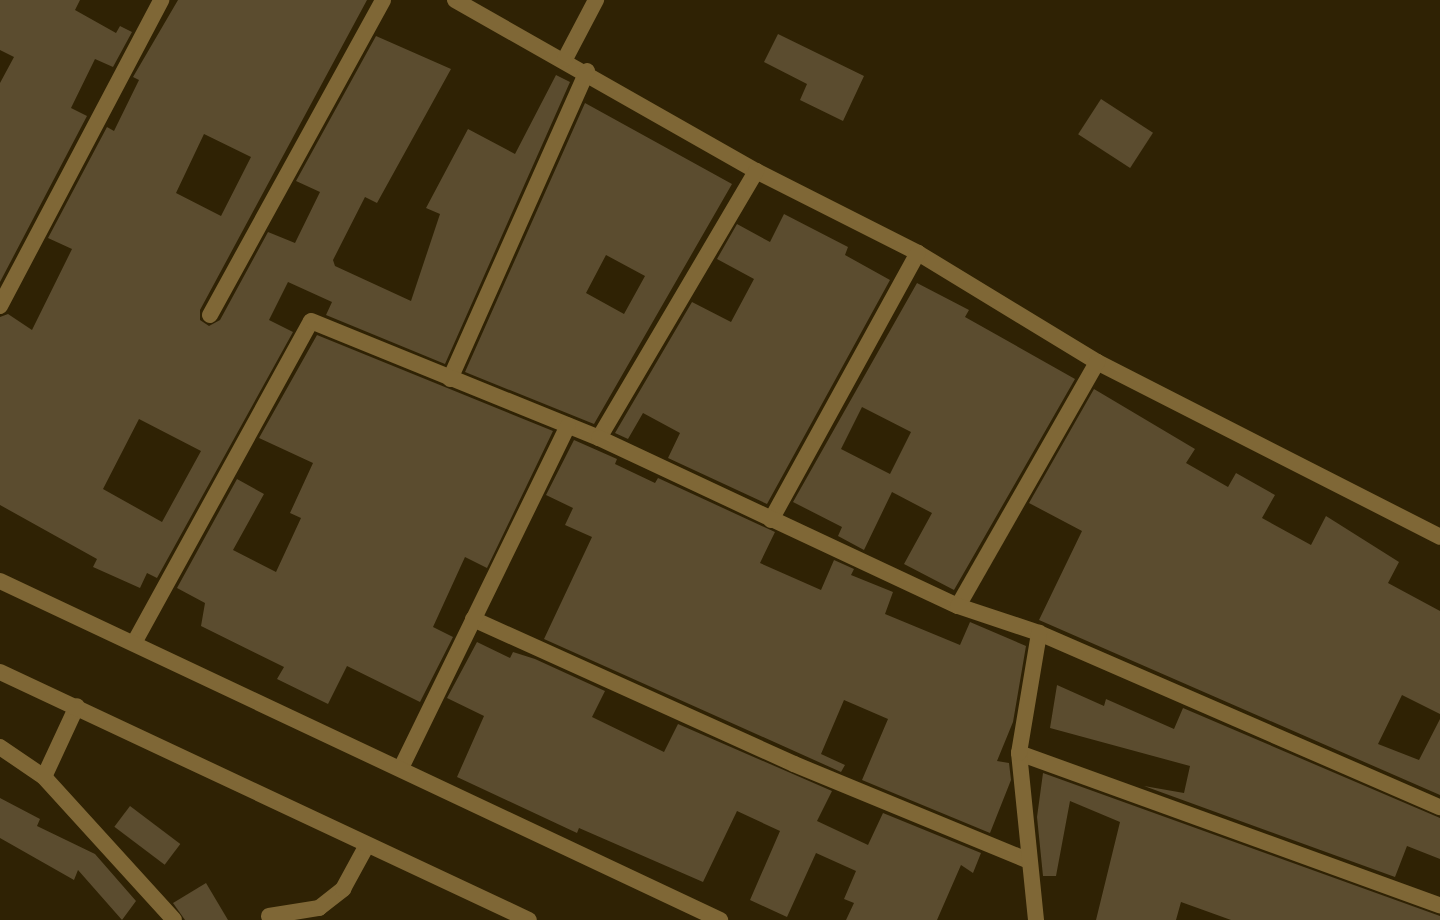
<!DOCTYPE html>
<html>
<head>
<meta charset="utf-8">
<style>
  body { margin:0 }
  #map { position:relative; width:1440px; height:920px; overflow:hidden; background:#2f2204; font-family:"Alegreya Sans",sans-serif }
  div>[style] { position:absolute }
  .building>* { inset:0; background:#5b4c2f; transform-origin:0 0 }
  .minor>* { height:16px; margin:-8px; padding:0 8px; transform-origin:8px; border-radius:8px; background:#7f6736 }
  .tertiary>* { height:16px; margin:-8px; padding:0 8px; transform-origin:8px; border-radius:8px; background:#7f6736 }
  span { translate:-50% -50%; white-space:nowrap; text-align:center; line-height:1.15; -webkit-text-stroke:6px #251800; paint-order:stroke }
</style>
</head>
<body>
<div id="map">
  <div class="building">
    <div style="clip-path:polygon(0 0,80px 0,75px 10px,116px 33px,120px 26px,132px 32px,113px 67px,95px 59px,71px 108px,87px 116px,0 282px,0 83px,14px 57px,0 50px)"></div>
    <div style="clip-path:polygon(evenodd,178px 0,367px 0,200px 310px,200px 320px,209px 326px,220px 320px,268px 232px,295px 243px,320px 192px,296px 181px,376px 36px,451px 69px,377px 203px,365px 197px,333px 260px,335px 266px,411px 301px,440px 214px,426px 208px,468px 129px,515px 154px,556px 75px,570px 82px,445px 364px,326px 315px,332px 302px,288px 282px,269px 320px,293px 332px,157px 578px,147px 573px,140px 588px,93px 567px,97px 559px,0 505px,0 317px,8px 314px,32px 330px,72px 249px,48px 238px,107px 127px,114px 131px,139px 80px,133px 77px,178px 0,204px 134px,251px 157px,221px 216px,176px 193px,204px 134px,178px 0,139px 419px,201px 451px,162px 522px,103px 489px,139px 419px)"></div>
    <div style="clip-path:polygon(778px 34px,864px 76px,843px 121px,800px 100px,807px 84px,764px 62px)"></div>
    <div style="left:1101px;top:99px;width:62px;height:42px;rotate:33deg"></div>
    <div style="clip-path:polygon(evenodd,585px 103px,732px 184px,594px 424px,465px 372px,585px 103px,606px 255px,645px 276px,624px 314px,586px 293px,606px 255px)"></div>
    <div style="clip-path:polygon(784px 214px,848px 247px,845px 255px,890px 280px,767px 504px,668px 458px,680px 433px,643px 413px,628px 439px,615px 433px,692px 302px,731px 322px,754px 279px,717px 259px,737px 224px,770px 242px)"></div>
    <div style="clip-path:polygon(evenodd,917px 283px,969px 310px,965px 317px,1075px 379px,954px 590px,904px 564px,932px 513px,892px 492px,864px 550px,838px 536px,842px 527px,793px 502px,917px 283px,862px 407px,911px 432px,890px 474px,841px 449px,862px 407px)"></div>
    <div style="clip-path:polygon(317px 335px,553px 431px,487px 568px,465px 557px,433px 627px,453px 637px,420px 702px,347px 666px,328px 704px,277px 679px,284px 667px,201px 626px,205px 603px,177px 588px,237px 479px,264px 494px,233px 550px,276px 572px,301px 518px,290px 513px,313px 463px,259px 438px)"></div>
    <div style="clip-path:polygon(1094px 389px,1195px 449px,1186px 463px,1228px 487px,1236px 473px,1275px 495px,1262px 518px,1311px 545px,1326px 516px,1399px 562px,1388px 583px,1440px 611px,1440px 714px,1402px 695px,1378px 744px,1419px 760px,1440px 719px,1440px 795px,1039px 620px,1082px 531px,1029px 503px)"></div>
    <div style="clip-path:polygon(574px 440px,617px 459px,615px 464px,655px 483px,658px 478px,775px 532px,760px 563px,821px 590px,834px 560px,854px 569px,851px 575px,893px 592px,885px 614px,960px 645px,970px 622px,1026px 646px,1013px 722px,997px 761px,1009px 763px,1011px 780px,990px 833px,862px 780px,888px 719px,844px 700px,821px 754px,845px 765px,841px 772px,544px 639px,592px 537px,565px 525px,573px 508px,546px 495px)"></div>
    <div style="clip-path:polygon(477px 642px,510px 658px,513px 652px,535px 659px,605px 691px,592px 717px,664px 752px,678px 724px,832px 791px,817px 821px,868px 845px,883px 813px,981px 853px,973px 873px,961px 865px,937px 920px,846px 920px,854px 903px,844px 899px,856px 871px,816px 853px,787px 917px,750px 900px,780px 831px,737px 811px,703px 882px,579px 828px,577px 833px,457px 777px,484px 716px,447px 698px)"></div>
    <div style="clip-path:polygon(1057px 685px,1104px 706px,1106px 699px,1174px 729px,1183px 708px,1440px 818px,1440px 859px,1407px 846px,1395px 877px,1144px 786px,1184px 793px,1190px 766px,1050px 728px)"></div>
    <div style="clip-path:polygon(1043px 773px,1440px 916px,1440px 920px,1231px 920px,1181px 902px,1176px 920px,1096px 920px,1120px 822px,1070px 801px,1056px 876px,1043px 876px,1037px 817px)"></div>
    <div style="clip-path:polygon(0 798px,40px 819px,37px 826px,95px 854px,136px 901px,122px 920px,78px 870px,74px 880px,0 838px)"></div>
    <div style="left:130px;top:806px;width:63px;height:26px;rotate:37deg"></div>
    <div style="clip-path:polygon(206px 883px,228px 920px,185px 920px,173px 903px)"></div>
  </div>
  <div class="minor">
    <div style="left:455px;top:0;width:346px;rotate:29.6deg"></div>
    <div style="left:756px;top:171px;width:182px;rotate:26.8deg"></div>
    <div style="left:918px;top:253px;width:210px;rotate:31.3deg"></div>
    <div style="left:1097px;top:362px;width:385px;rotate:27deg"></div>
    <div style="left:565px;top:59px;width:67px;rotate:-62.3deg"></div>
    <div style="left:0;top:306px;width:346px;rotate:-62.2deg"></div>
    <div style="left:210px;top:315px;width:359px;rotate:-61.2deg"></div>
    <div style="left:450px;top:379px;width:337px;rotate:-66deg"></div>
    <div style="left:599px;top:438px;width:310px;rotate:-59.5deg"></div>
    <div style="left:771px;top:520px;width:305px;rotate:-61.2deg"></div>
    <div style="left:958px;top:606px;width:281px;rotate:-60.3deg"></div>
    <div style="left:473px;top:619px;width:352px;rotate:24.3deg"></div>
    <div style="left:794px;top:764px;width:252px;rotate:22.4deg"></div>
    <div style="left:134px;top:643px;width:367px;rotate:-61.2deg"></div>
    <div style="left:311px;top:321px;width:311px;rotate:22.1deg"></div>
    <div style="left:599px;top:438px;width:396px;rotate:25.1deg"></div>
    <div style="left:958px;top:606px;width:85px;rotate:18.4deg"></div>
    <div style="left:1039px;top:633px;width:437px;rotate:23.5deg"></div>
    <div style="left:0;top:747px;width:53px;rotate:34.3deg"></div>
    <div style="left:44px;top:777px;width:193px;rotate:47.7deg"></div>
    <div style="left:1019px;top:753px;width:448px;rotate:19.9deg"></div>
    <div style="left:401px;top:768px;width:381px;rotate:-64deg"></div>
    <div style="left:44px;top:777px;width:78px;rotate:-65.1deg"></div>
    <div style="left:269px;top:916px;width:51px;rotate:-9.1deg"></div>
    <div style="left:319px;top:908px;width:31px;rotate:-38deg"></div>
    <div style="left:343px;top:889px;width:50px;rotate:-61.4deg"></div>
    <div style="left:1036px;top:920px;width:168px;rotate:-95.8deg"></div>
    <div style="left:1019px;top:753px;width:122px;rotate:-80.5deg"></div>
  </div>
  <div class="tertiary">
    <div style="left:0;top:581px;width:796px;rotate:25.21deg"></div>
    <div style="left:0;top:672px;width:584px;rotate:25.12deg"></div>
  </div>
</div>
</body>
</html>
